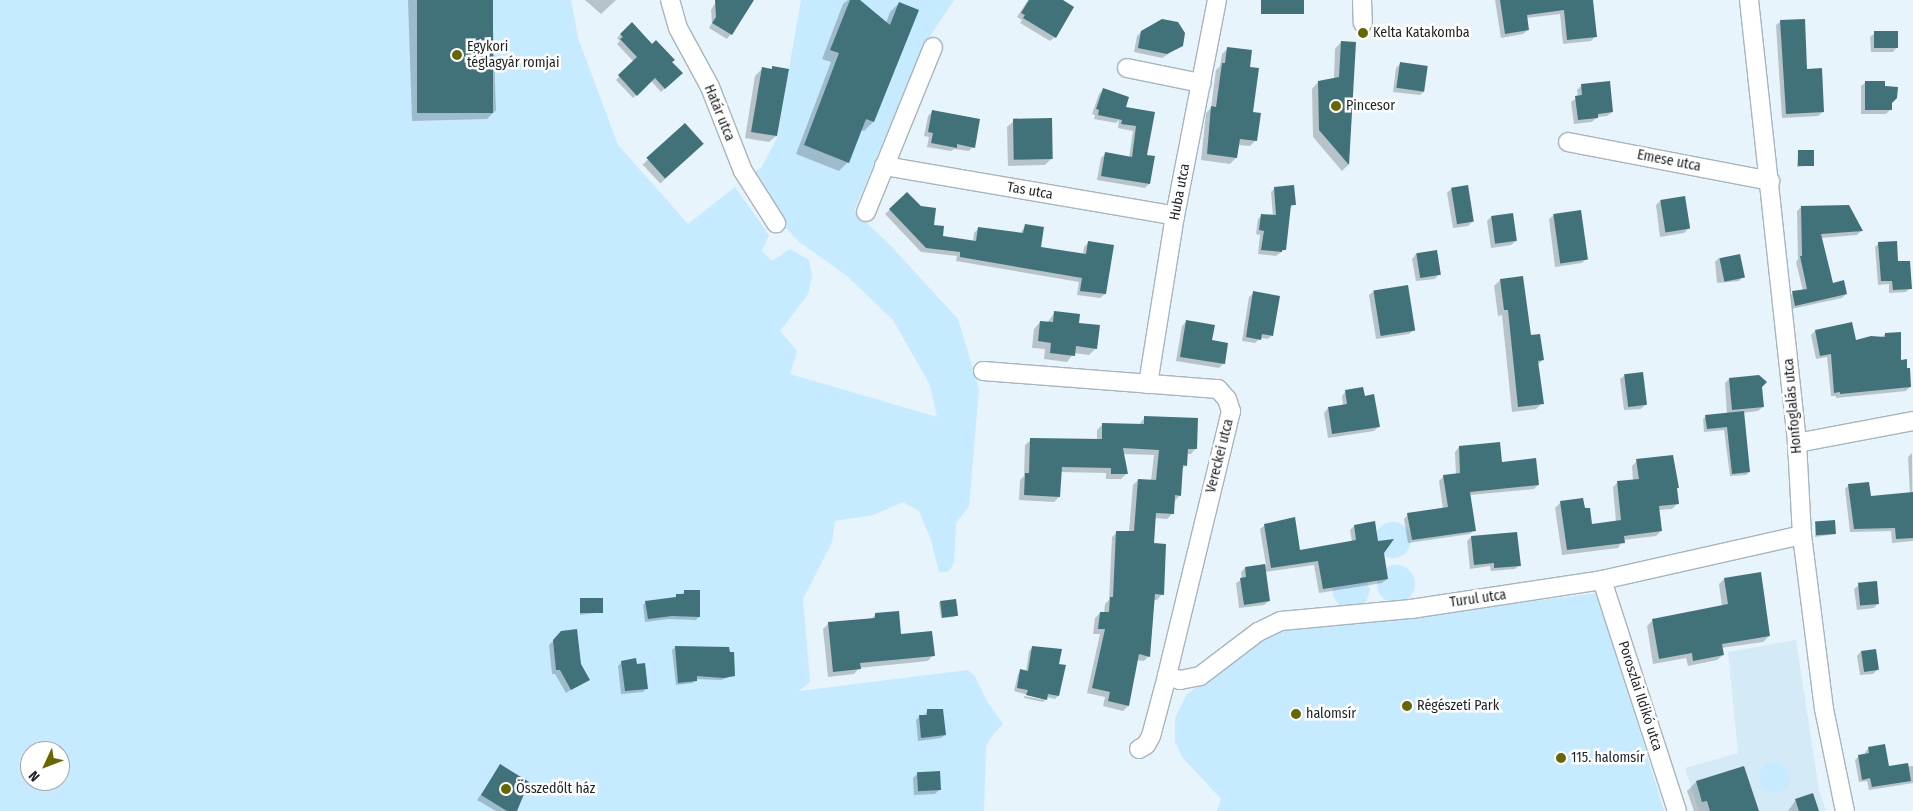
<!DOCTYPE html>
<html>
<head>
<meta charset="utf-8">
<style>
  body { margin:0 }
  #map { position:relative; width:1913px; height:811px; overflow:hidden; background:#e7f4fc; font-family:"Fira Sans Condensed",sans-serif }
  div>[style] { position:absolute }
  .built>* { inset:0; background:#d4eaf6 }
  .green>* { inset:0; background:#c6eaff }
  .round { border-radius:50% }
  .shadow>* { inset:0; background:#0003; transform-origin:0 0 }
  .building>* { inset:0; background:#427279; transform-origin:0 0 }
  .roads { filter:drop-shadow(1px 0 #a7b5bc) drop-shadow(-1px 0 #a7b5bc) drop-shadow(0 1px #a7b5bc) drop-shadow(0 -1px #a7b5bc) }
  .street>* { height:18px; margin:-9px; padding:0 9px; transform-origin:9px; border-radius:9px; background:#fff }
  .dots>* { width:14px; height:14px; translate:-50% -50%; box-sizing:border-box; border:2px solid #fff; border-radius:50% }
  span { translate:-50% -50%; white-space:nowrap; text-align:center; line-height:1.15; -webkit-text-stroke:5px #fff; paint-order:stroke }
  .poi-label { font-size:14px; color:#1d2224 }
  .left { translate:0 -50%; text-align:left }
  .street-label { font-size:14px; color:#1d2224 }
  .north { position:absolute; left:20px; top:741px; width:50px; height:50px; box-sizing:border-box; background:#fff; border:1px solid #a5a7a7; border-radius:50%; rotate:227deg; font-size:14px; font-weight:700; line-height:20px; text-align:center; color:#1d2224 }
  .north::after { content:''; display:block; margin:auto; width:18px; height:22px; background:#666701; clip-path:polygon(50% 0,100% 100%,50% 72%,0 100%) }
</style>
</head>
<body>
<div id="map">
  <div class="built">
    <div style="clip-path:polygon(1796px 640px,1819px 790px,1826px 811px,1699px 811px,1685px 768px,1738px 753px,1728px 652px)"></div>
  </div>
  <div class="green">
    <div style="clip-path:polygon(evenodd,0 0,571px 0,578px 38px,618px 145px,688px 224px,735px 187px,769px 235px,762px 251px,772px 261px,790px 249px,809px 260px,812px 275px,808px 294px,780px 331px,797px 351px,790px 374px,937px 417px,930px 385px,893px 320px,847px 276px,798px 241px,773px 214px,749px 175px,761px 168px,777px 138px,801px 0,954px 0,926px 42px,854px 211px,890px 245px,958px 319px,979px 389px,969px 506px,956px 523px,954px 563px,948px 572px,939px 572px,931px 540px,919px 511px,903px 502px,873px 515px,835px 521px,832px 542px,803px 599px,810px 682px,799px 691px,968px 670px,974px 675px,988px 703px,1003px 724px,994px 733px,986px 746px,984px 811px,0 811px,0 0,30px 751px,60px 751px,60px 781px,30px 781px,30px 751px)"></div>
    <div class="round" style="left:1375px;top:522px;width:36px;height:36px"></div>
    <div class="round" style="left:1377px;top:565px;width:38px;height:38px"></div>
    <div style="clip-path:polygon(1366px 579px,1370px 589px,1367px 600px,1359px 607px,1349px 609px,1339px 605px,1333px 596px,1332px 586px)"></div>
    <div style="clip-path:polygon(1598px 593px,1664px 811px,1217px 811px,1221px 799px,1183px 758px,1175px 742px,1175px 718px,1187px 694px,1275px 632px)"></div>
    <div class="round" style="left:1759px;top:763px;width:30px;height:30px"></div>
  </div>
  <div class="shadow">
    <div style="clip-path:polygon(408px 0,492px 0,496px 110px,487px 119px,412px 121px)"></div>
    <div style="clip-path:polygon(585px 0,616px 0,601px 14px)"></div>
    <div style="clip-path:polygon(717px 0,731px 34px,727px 39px,709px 28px,712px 23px,711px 10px)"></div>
    <div style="clip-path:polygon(848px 0,858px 0,886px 23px,890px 12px,899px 3px,918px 10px,873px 122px,864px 131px,861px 130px,848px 162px,839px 171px,796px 154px,831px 62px,822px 59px,843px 4px)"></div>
    <div style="clip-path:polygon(1028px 0,1061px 0,1055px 37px,1050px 41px,1020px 23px,1022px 20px,1017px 17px)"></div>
    <div style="clip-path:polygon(1495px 0,1591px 0,1595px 37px,1591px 41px,1563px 44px,1560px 14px,1526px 18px,1528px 30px,1523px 34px,1501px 38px)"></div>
    <div style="clip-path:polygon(1781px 21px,1806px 70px,1823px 112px,1818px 116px,1782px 118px,1776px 25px)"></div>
    <div style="clip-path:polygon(632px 24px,681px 73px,661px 92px,651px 81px,633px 98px,616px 80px,634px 62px,617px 44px,620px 41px,617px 38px)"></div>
    <div style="clip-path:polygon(1141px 32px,1182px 45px,1162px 58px,1134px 52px,1137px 36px)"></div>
    <div style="clip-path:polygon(1875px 33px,1897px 47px,1893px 52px,1871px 52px,1870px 37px)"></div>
    <div style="clip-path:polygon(1341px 42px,1355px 43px,1348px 165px,1342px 171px,1313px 137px,1312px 89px,1318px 82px,1334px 79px,1335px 49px)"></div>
    <div style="clip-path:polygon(1228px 48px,1249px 68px,1256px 140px,1250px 146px,1238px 145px,1236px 158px,1230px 164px,1201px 160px,1206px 113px,1211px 108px,1216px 70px,1220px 66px,1222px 54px)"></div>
    <div style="clip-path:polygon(1400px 64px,1424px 91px,1420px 95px,1393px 92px,1396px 68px)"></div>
    <div style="clip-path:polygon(762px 69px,776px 136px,769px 142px,745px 138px,755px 76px)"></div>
    <div style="clip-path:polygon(1866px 82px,1884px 87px,1890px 103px,1890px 110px,1886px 114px,1861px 114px,1861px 86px)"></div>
    <div style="clip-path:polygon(1582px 85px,1612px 112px,1607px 116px,1597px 117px,1592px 122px,1574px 124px,1571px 102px,1578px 97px,1577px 90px)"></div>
    <div style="clip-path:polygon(1103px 90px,1124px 108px,1154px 113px,1146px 156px,1149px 184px,1145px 188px,1097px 180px,1101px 158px,1105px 154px,1129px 158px,1133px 131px,1118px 128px,1119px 120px,1116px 123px,1094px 119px,1095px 115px,1092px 114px,1099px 94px)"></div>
    <div style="clip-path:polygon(932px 112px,973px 147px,969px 151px,954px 149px,951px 151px,927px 147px,929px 137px,924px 136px,928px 116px)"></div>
    <div style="clip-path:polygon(1014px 121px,1052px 158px,1045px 165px,1008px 166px,1007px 127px)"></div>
    <div style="left:685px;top:125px;width:26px;height:58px;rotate:47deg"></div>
    <div style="clip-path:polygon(1798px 152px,1814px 165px,1797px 167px)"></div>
    <div style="clip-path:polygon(1275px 188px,1294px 205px,1290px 208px,1284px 250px,1276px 256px,1258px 254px,1260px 235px,1256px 234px,1258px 219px,1262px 215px,1273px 216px,1271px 192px)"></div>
    <div style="clip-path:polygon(1451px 189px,1473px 221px,1468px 226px,1453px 228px,1447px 193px)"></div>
    <div style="clip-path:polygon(907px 194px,942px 237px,973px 242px,974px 233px,979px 228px,1020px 234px,1025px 226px,1040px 248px,1083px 255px,1084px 247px,1089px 242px,1105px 294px,1100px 298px,1077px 295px,1079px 282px,956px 261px,957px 256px,921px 252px,885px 214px)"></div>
    <div style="clip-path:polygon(1660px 201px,1688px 229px,1684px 233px,1660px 237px,1656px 205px)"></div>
    <div style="clip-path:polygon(1801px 207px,1861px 231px,1857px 235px,1820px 238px,1832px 284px,1846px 294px,1842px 298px,1791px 309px,1789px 297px,1793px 293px,1803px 291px,1796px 262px,1798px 259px,1797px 211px)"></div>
    <div style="clip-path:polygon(1554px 215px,1586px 259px,1582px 263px,1555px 267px,1549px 219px)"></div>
    <div style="clip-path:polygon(1492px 216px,1516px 241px,1511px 245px,1491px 248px,1487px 221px)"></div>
    <div style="clip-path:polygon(1879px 243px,1897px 263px,1910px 288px,1906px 292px,1889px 293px,1889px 284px,1878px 285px,1875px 247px)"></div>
    <div style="clip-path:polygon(1416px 254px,1439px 274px,1435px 279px,1416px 281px,1412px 259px)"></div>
    <div style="clip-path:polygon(1719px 258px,1743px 276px,1739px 281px,1717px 283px,1715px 262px)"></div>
    <div style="clip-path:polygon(1500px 280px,1543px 360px,1537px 365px,1542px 403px,1536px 409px,1512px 412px,1502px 315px,1498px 316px,1494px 286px)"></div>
    <div style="clip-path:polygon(1374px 291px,1414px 330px,1409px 334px,1376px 339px,1369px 295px)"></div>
    <div style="clip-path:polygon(1254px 293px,1272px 335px,1268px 339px,1260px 338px,1255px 343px,1242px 341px,1249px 297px)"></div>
    <div style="clip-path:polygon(1055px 312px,1078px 324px,1096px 348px,1089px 355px,1074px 353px,1067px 362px,1044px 359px,1045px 349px,1032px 348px,1034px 329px,1040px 322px,1047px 323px)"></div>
    <div style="clip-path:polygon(1187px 321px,1211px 341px,1223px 364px,1219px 368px,1176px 361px,1182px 326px)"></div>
    <div style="clip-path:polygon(1815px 331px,1855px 341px,1881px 338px,1885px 334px,1906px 369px,1910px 387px,1906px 391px,1836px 398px,1836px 396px,1831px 396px,1827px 357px,1816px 359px,1811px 335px)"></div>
    <div style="clip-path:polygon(1625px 375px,1646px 404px,1641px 409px,1624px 410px,1620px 379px)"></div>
    <div style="clip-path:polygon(1729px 379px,1761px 387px,1763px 407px,1758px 411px,1742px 413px,1749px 472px,1746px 475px,1730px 476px,1724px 430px,1704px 432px,1703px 419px,1706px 416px,1727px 414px,1725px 383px)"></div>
    <div style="clip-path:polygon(1346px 391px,1364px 397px,1378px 427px,1374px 431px,1328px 438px,1324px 413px,1328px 408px,1343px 406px,1342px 396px)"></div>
    <div style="clip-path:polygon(1145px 417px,1196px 448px,1191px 454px,1186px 454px,1186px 465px,1181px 470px,1180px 495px,1175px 501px,1173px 513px,1167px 519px,1154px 518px,1153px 545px,1162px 594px,1157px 600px,1153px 600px,1149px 656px,1144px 661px,1136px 660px,1128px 706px,1123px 711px,1103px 706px,1105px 697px,1087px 693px,1100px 634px,1093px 634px,1095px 618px,1100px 613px,1104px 613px,1105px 604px,1109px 600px,1112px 537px,1117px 532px,1129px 532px,1133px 485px,1138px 480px,1151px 481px,1154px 455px,1123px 454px,1126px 474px,1121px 479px,1106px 479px,1106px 473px,1060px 472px,1059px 497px,1054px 502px,1019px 500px,1020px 480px,1024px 476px,1025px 445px,1031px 440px,1097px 441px,1097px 430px,1103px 424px,1139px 425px)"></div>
    <div style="clip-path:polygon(1459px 447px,1501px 463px,1538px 485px,1534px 489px,1470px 495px,1474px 530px,1470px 534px,1408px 543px,1404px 519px,1408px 514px,1443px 509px,1439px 481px,1444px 476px,1456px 475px,1455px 452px)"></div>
    <div style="clip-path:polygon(1912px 453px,1913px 541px,1892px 543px,1891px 531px,1850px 532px,1845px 489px,1849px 485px,1870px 497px,1910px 494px,1908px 457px)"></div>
    <div style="clip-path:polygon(1637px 461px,1678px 487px,1676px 490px,1678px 503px,1672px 509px,1658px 510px,1661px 531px,1656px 536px,1623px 540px,1618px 548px,1562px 555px,1555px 508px,1561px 502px,1584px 510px,1591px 525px,1616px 522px,1613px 487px,1618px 482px,1633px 481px,1632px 466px)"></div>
    <div style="clip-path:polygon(1816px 522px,1835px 534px,1815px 537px)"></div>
    <div style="clip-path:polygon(1265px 525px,1299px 552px,1352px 542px,1350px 530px,1354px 526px,1377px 543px,1383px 553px,1387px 579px,1382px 583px,1319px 593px,1314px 565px,1265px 572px,1269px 601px,1264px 605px,1239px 608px,1236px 583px,1242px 579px,1241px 572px,1245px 568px,1266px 565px,1260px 529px)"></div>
    <div style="clip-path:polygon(1471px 537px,1519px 565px,1515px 569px,1491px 571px,1490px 566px,1470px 569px,1467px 541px)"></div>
    <div style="clip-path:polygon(1724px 579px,1769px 636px,1763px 642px,1721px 648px,1723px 655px,1717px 660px,1688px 666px,1686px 658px,1653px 664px,1647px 626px,1653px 620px,1722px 607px,1719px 584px)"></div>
    <div style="clip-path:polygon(1859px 585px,1878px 603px,1874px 608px,1857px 610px,1854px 589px)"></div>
    <div style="clip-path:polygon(685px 592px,699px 617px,696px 620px,668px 619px,645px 622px,643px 605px,646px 602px,673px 599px)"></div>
    <div style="clip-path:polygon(581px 599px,602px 612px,580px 615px)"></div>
    <div style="clip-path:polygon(941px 601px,956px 615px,954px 617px,941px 618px,939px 603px)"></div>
    <div style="clip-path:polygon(875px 615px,900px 635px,933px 655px,928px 661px,859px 668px,854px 674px,828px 677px,823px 629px,829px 623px,871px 619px)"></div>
    <div style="clip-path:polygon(562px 632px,588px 679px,566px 693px,555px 674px,552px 674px,549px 645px)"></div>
    <div style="clip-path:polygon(675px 647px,734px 675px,721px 680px,695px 679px,693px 683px,676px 685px,672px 650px)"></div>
    <div style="clip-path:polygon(1032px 648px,1057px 665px,1064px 666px,1058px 696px,1055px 699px,1046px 697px,1045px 700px,1014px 691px,1018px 674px,1021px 671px,1026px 672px,1029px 651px)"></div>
    <div style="clip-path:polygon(1861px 651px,1878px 669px,1873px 674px,1860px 675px,1857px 656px)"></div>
    <div style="clip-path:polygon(622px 662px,646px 688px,643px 692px,621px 694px,618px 666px)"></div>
    <div style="clip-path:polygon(1024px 696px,1045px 700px,1043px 702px,1024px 698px)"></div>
    <div style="clip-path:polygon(927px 711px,945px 735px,941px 738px,918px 741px,916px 720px,920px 716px,924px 716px)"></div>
    <div style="clip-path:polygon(1869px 748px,1887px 768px,1913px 766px,1913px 783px,1869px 790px,1867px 781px,1859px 782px,1855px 760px,1859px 756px,1866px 755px,1865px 752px)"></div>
    <div style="clip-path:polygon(500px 766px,516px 811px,496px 811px,477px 800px)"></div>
    <div style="clip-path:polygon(917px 774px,940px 789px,935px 794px,914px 795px,913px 778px)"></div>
    <div style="clip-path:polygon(1696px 782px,1758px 811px,1694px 811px,1687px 791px)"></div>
    <div style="clip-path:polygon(1796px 800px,1817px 811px,1788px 811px)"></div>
  </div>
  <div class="building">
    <div style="left:417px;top:0;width:76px;height:113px"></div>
    <div style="clip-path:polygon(715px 0,754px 0,732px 35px,712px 23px,716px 17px)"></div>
    <div style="clip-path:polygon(850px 0,860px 0,890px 25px,899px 2px,919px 10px,874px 122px,866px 119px,849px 163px,804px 145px,839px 53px,830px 50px)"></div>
    <div style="clip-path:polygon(1029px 0,1063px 0,1074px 7px,1056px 38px,1023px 18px,1025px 15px,1021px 13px)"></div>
    <div style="left:1261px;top:0;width:43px;height:14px"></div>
    <div style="clip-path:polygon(1500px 0,1593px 0,1597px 37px,1567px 40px,1564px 10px,1527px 15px,1529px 30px,1505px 34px)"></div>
    <div style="clip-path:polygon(1162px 19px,1178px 22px,1185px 33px,1183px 46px,1167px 54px,1138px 48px,1141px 31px)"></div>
    <div style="clip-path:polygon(1805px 19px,1807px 69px,1822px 68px,1824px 112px,1786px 114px,1780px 20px)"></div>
    <div style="clip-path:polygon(632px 22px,652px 44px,656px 40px,675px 60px,672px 62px,683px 73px,665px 89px,655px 78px,637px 96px,618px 75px,637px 57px,620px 39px,623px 37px,620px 34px)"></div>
    <div style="left:1874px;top:31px;width:24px;height:17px"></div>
    <div style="clip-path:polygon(1341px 41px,1356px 42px,1349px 165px,1319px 130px,1318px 81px,1339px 77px)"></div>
    <div style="clip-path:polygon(1227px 47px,1252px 50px,1250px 67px,1259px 68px,1253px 112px,1261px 113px,1257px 141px,1240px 139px,1237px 158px,1207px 154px,1211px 106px,1216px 107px,1222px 63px,1225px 63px)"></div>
    <div style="left:1400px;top:62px;width:28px;height:26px;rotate:8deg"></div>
    <div style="clip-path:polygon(772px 66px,789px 69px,777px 136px,751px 132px,762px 67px,772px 69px)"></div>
    <div style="clip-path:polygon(1610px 81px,1613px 112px,1598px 114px,1598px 118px,1578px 120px,1575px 96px,1582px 95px,1581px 84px)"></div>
    <div style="clip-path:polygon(1865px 81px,1885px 81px,1885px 86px,1898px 87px,1897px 98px,1892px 103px,1892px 110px,1865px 110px)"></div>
    <div style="clip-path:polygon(1103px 88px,1129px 97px,1126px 107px,1155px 112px,1147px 155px,1155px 156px,1150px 184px,1101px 176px,1105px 152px,1132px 157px,1136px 126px,1121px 124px,1123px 116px,1122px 120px,1098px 115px,1099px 110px,1096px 109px)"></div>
    <div style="clip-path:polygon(932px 110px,980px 119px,975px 148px,957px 144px,957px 148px,931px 143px,933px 133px,928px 132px)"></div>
    <div style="left:1052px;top:118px;width:41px;height:39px;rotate:89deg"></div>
    <div style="left:685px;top:123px;width:28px;height:52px;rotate:48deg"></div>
    <div style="left:1798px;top:150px;width:16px;height:16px"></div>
    <div style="clip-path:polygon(1294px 185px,1296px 205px,1291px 205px,1286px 250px,1282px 250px,1282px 252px,1261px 250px,1264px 231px,1259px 230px,1261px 214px,1276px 215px,1274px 187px)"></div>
    <div style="left:1468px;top:185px;width:37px;height:17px;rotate:81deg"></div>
    <div style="clip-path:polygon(907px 192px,921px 206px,936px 208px,934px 225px,944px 226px,943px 236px,976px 241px,978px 227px,1023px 233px,1025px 224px,1044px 227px,1041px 247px,1086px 254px,1088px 241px,1114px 245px,1106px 294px,1080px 291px,1082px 278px,960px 257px,960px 252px,926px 248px,889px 209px)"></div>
    <div style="left:1685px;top:196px;width:33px;height:25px;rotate:81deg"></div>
    <div style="clip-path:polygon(1849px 205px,1863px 231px,1821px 234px,1833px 283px,1844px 280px,1847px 294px,1795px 306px,1792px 291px,1807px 289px,1800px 256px,1802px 256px,1801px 206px)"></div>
    <div style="left:1581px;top:210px;width:50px;height:28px;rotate:82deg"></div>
    <div style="left:1513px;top:213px;width:28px;height:22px;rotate:82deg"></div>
    <div style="clip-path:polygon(1897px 241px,1898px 261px,1910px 261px,1912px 289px,1893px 290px,1892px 281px,1881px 281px,1878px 242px)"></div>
    <div style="left:1437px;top:250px;width:25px;height:21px;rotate:81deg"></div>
    <div style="left:1740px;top:254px;width:24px;height:21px;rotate:78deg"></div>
    <div style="clip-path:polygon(1523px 276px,1531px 335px,1540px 334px,1544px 360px,1538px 361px,1544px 404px,1518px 407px,1508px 310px,1504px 310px,1500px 279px)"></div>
    <div style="left:1408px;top:285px;width:46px;height:35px;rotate:81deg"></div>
    <div style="clip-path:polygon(1253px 291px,1280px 296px,1273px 336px,1262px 334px,1261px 340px,1246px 337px)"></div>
    <div style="clip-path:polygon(1054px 311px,1080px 314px,1079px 323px,1100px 325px,1097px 349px,1076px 346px,1075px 356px,1050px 353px,1051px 343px,1038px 341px,1040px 321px,1053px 322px)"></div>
    <div style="clip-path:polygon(1186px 320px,1215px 325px,1212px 340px,1228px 343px,1225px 364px,1180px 357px)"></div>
    <div style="clip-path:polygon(1852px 322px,1856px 340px,1871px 336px,1885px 337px,1885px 333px,1901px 332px,1901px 360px,1907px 359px,1907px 368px,1910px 368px,1911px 387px,1840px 394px,1840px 392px,1834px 393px,1831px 354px,1820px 356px,1815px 330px)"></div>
    <div style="left:1643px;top:372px;width:33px;height:19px;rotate:83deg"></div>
    <div style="clip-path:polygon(1759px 375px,1767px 382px,1762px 387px,1764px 407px,1732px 410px,1729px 378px)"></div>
    <div style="clip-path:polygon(1363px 387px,1365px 396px,1374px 394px,1380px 427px,1332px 434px,1328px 407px,1347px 404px,1345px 390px)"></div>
    <div style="clip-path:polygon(1744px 411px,1750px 472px,1732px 474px,1727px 427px,1707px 429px,1705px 415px)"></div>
    <div style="clip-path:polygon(1144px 416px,1198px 418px,1197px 449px,1188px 449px,1187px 466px,1183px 465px,1181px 496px,1175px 495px,1174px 514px,1156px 513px,1154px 543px,1166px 544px,1164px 595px,1155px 594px,1150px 657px,1139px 654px,1129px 706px,1108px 701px,1110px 692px,1092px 688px,1105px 629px,1098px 629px,1100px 612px,1109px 612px,1110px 597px,1113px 597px,1116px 531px,1134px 531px,1138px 479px,1156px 480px,1159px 450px,1123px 448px,1128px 474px,1111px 474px,1111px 468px,1062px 467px,1060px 497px,1024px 495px,1025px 473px,1029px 473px,1030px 438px,1102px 439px,1102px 423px,1144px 424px)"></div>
    <div style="clip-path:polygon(1500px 442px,1502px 462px,1536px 458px,1539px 485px,1470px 492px,1476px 531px,1412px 540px,1407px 513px,1448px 507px,1443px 475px,1460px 473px,1459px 446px)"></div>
    <div style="clip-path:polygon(1673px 455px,1679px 488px,1677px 488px,1679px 504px,1659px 506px,1662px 531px,1624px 536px,1625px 543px,1567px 550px,1560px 501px,1583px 498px,1585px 508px,1590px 508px,1592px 524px,1621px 520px,1617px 481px,1639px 479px,1636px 459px)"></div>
    <div style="clip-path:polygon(1869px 482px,1871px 496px,1913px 492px,1913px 538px,1896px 539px,1895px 528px,1854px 529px,1848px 484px)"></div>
    <div style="clip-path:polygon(1295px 517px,1300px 550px,1356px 540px,1354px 525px,1375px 521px,1378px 541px,1394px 539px,1384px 553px,1388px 579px,1323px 589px,1318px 561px,1271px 568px,1264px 524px)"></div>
    <div style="left:1835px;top:520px;width:14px;height:20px;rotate:86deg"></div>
    <div style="clip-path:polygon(1517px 532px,1521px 566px,1494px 568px,1494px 563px,1474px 565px,1471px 536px)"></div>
    <div style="clip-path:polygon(1265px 564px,1270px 601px,1244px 605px,1240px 578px,1246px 577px,1245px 567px)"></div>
    <div style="clip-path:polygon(1761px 572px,1770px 636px,1722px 644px,1724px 655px,1693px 661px,1692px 653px,1659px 659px,1652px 619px,1728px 604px,1724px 578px)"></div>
    <div style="left:1877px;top:581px;width:23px;height:19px;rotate:85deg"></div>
    <div style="clip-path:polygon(684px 590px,700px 590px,700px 617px,672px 616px,648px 619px,645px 601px,676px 597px,676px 594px,684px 594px)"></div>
    <div style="left:580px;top:598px;width:23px;height:15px"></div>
    <div style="left:956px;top:599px;width:17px;height:16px;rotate:83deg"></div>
    <div style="clip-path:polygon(899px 611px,901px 634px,932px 631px,935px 656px,860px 663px,861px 669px,833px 672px,828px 622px,875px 618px,875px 613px)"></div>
    <div style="clip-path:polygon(577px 629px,581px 664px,590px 680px,571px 690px,560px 670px,556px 670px,553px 640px,561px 631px)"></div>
    <div style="clip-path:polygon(675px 646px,729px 647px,730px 652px,734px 652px,735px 676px,724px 678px,697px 676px,697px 681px,678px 683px)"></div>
    <div style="clip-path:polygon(1032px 646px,1062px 649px,1059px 664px,1066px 665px,1059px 696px,1048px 694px,1047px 700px,1026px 695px,1028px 690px,1017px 688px,1020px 669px,1028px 671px)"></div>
    <div style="left:1876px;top:649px;width:21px;height:15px;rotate:82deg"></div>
    <div style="clip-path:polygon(636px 658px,637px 664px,645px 663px,648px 689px,625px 691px,621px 661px)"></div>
    <div style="clip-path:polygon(927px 709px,943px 709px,946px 735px,921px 738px,919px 715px,927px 715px)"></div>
    <div style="clip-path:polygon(1885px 744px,1889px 766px,1908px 763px,1911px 781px,1872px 787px,1870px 778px,1862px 780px,1858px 755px,1869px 753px,1868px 747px)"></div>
    <div style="clip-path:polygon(500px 764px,529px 782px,517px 811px,507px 811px,481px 795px)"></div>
    <div style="clip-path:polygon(1744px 766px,1759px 811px,1710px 811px,1707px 801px,1702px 802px,1696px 781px)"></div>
    <div style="left:940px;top:771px;width:19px;height:23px;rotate:87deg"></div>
    <div style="clip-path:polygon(1813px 793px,1819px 811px,1799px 811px,1795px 799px)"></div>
  </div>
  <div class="roads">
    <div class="street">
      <div style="left:670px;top:0;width:29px;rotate:74deg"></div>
      <div style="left:678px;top:28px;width:67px;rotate:61.5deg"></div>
      <div style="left:710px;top:87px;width:90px;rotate:68.6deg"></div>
      <div style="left:743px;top:171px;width:62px;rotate:57.6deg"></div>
      <div style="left:1362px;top:0;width:23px;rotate:88deg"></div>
      <div style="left:1749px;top:0;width:446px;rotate:83.8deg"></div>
      <div style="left:1797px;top:443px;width:92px;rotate:86.9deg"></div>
      <div style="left:1802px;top:535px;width:175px;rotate:82.8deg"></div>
      <div style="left:1824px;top:709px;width:104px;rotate:78.4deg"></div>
      <div style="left:1127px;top:68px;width:76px;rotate:11.5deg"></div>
      <div style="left:1568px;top:142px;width:206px;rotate:10.9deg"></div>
      <div style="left:884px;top:166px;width:295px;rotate:9.7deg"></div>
      <div style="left:866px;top:212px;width:178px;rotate:-67.9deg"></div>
      <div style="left:983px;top:371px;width:236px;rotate:4.4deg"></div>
      <div style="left:1218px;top:389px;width:13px;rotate:48deg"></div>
      <div style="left:1227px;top:399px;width:13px;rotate:72deg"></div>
      <div style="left:1231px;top:411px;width:273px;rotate:103.6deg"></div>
      <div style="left:1167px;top:676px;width:62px;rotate:104.9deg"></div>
      <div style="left:1151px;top:736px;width:10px;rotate:119deg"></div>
      <div style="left:1146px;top:745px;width:8px;rotate:150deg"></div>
      <div style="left:1148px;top:384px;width:170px;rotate:-80.9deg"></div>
      <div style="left:1175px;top:216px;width:220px;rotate:-79deg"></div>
      <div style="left:1797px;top:443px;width:118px;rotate:-10.7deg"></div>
      <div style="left:1602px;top:580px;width:243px;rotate:72deg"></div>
      <div style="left:1167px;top:676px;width:14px;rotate:17deg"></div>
      <div style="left:1180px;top:680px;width:20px;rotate:-11deg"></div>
      <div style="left:1200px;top:676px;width:73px;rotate:-37.2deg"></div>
      <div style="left:1258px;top:632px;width:25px;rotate:-26deg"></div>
      <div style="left:1281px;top:621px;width:131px;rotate:-5.3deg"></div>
      <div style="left:1411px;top:609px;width:193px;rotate:-8.6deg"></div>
      <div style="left:1602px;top:580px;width:205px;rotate:-12.7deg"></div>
    </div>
  </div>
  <div class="dots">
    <div style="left:1363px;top:33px;background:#666701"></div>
    <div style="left:457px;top:55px;background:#666701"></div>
    <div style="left:1336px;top:106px;background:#666701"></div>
    <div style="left:1407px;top:706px;background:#666701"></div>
    <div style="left:1296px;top:714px;background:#666701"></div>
    <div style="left:1561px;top:758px;background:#666701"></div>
    <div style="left:506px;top:789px;background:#666701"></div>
  </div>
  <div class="poi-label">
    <span class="left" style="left:1373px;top:33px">Kelta Katakomba</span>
    <span class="left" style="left:467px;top:55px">Egykori<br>téglagyár romjai</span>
    <span class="left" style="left:1346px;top:106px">Pincesor</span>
    <span class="left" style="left:1417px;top:706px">Régészeti Park</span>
    <span class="left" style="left:1306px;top:714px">halomsír</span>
    <span class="left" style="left:1571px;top:758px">115. halomsír</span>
    <span class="left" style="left:516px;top:789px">Összedőlt ház</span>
  </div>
  <div class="street-label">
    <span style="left:719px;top:113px;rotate:68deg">Határ utca</span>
    <span style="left:1669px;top:161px;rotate:11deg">Emese utca</span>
    <span style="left:1030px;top:191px;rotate:10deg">Tas utca</span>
    <span style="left:1180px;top:192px;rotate:-79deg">Huba utca</span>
    <span style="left:1793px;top:406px;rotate:-95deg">Honfoglalás utca</span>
    <span style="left:1220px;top:456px;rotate:-76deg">Vereckei utca</span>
    <span style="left:1478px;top:599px;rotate:-8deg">Turul utca</span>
    <span style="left:1640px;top:696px;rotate:72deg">Poroszlai Ildikó utca</span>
  </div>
  <div class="north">N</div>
</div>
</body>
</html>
